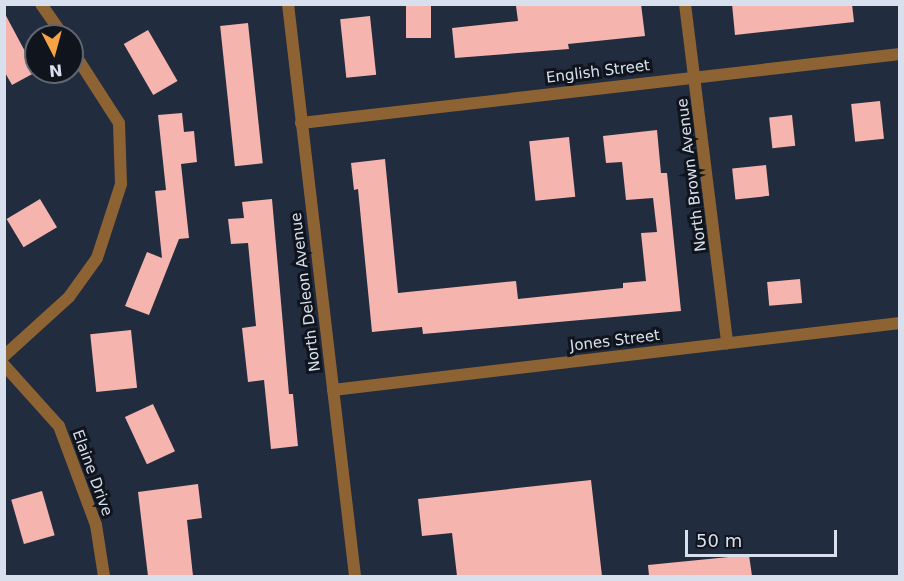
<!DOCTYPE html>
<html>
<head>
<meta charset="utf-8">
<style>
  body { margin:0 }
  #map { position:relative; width:904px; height:581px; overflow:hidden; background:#222c3f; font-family:"DejaVu Sans",sans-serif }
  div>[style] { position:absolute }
  .building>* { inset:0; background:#f6b4ae; transform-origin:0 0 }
  .minor>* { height:12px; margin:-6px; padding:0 6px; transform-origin:6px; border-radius:6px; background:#8e6333 }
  span { translate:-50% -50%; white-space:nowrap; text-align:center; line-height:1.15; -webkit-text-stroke:6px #10151d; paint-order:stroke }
  .street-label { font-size:15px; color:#d9e0ed }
  .frame { position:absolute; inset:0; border:6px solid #d9e0ed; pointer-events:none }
  .north { position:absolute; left:24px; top:24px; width:60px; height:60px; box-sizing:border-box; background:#10151d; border:2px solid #606670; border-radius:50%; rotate:174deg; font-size:16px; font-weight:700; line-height:24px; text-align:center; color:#d9e0ed }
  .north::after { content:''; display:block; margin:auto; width:21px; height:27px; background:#f5a345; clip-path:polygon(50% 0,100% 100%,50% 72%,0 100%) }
  .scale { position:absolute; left:685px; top:530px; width:152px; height:27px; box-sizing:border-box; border:3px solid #d9e0ed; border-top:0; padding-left:8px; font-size:18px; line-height:21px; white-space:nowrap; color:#d9e0ed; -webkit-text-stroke:4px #10151d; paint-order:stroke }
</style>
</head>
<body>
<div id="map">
  <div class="building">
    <div style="left:406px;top:4px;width:25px;height:34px"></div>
    <div style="clip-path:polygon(641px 4px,645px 36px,568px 44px,569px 49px,455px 58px,452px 28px,518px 21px,516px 6px)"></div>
    <div style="clip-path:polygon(732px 4px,852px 4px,854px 22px,735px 35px)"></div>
    <div style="clip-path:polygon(4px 12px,36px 72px,12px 85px,4px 71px)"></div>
    <div style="left:370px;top:16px;width:59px;height:30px;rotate:84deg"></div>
    <div style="left:248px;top:23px;width:141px;height:28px;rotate:84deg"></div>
    <div style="left:148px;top:30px;width:59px;height:28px;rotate:60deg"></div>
    <div style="left:880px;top:101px;width:38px;height:29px;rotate:84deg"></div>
    <div style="clip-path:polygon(182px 113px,184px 132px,194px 131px,197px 162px,181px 164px,189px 238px,179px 239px,149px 315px,125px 306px,147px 252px,162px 258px,155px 191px,166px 190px,158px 115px)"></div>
    <div style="left:792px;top:115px;width:31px;height:23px;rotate:84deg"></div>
    <div style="clip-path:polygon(657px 130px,661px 173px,667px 173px,681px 311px,423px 334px,422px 327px,372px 332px,358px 189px,354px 190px,351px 163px,385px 159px,398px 293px,516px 281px,518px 299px,623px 288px,623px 283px,646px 281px,641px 233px,657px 232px,653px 198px,626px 200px,622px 162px,606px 163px,603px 136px)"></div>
    <div style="left:569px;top:137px;width:60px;height:40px;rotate:84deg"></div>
    <div style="left:766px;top:165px;width:31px;height:34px;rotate:84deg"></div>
    <div style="left:40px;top:199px;width:33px;height:39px;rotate:59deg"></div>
    <div style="clip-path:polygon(272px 199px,289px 394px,293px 394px,298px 446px,271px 449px,264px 380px,248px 382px,242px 328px,256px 326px,248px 243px,231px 244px,228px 219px,244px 218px,242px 202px)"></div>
    <div style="left:800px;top:279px;width:24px;height:33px;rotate:85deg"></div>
    <div style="left:131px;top:330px;width:58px;height:41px;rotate:84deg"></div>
    <div style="left:153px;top:404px;width:52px;height:31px;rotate:65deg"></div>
    <div style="clip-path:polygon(591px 480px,602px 576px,457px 576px,452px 533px,422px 536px,418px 499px)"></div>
    <div style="clip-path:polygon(198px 484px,202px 518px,187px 520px,193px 576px,148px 576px,138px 492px)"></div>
    <div style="left:42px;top:491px;width:46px;height:32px;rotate:74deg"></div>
    <div style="clip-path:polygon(749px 555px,752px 576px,649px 576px,648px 565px)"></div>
  </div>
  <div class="minor">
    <div style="left:41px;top:4px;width:39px;rotate:55deg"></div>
    <div style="left:288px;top:4px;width:576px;rotate:83.32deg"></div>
    <div style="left:685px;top:4px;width:342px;rotate:82.9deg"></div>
    <div style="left:301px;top:123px;width:603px;rotate:-6.57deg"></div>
    <div style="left:4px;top:356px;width:88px;rotate:-42.2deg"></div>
    <div style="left:69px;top:297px;width:48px;rotate:-54.3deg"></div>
    <div style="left:97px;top:258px;width:78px;rotate:-72deg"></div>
    <div style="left:121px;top:184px;width:61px;rotate:-91.9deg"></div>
    <div style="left:119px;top:123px;width:87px;rotate:-122.8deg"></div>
    <div style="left:4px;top:365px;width:82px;rotate:48deg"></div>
    <div style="left:59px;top:426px;width:106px;rotate:69.5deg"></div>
    <div style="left:96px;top:525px;width:52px;rotate:81.1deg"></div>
    <div style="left:333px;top:390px;width:571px;rotate:-6.74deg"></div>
  </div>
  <div class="street-label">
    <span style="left:598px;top:72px;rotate:-7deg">English Street</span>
    <span style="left:692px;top:175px;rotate:-97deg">North Brown Avenue</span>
    <span style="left:306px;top:292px;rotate:-97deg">North Deleon Avenue</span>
    <span style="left:615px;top:341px;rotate:-7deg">Jones Street</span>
    <span style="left:92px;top:473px;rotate:70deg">Elaine Drive</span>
  </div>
  <div class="frame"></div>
  <div class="north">N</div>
  <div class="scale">50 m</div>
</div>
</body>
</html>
